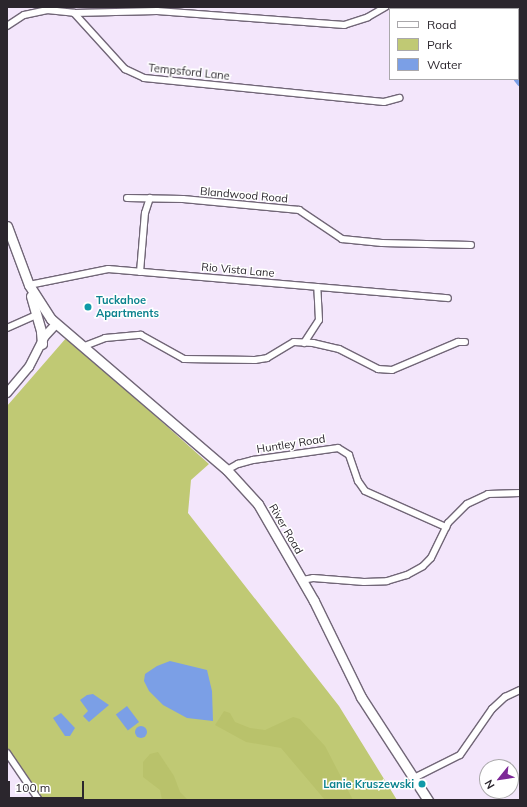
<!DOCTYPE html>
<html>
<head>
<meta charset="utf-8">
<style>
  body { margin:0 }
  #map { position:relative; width:527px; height:807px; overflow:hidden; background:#f3e6fb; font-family:Mulish,sans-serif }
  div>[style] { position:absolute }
  .green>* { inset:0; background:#c0c974 }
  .forest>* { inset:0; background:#b9c26b }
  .water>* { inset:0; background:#7b9fe6; transform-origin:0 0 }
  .round { border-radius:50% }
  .canal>* { height:5.5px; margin:-2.75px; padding:0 2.75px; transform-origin:2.75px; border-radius:2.75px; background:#7b9fe6 }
  .roads { filter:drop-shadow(1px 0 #716677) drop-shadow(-1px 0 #716677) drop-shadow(0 1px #716677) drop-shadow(0 -1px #716677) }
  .street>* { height:6px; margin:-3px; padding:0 3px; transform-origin:3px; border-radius:3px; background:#fff }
  .secondary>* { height:8px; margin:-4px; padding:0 4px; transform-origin:4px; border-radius:4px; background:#fff }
  .primary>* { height:9px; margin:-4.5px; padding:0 4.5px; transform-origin:4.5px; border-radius:4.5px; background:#fff }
  .dots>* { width:11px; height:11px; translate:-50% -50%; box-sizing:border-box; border:2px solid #fff; border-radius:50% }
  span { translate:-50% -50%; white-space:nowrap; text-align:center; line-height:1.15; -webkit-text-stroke:3px #fff; paint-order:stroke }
  .street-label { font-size:11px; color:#2b262d }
  .culture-label { font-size:11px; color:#0d838f; font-weight:700 }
  .left { translate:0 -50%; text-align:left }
  .right { translate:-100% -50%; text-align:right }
  .frame { position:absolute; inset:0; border:8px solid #2b262d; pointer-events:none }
  .legend { position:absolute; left:389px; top:8px; width:130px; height:72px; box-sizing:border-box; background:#fff; border:1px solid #aaa8ab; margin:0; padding:5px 7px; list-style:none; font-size:12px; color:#2b262d }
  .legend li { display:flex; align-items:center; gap:8px; height:20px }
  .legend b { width:20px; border:1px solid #aaa8ab }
  .north { position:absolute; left:479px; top:759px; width:40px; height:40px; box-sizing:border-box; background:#fff; border:1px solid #aaa8ab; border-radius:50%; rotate:240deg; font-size:11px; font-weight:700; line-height:16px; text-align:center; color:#2b262d }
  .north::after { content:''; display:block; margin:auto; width:14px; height:18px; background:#7d2897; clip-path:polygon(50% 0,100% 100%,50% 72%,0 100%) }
  .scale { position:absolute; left:8px; top:781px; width:76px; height:18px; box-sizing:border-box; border:2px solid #2b262d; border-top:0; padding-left:5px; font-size:12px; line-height:14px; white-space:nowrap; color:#2b262d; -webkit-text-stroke:3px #fff; paint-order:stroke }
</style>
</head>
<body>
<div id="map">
  <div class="green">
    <div style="clip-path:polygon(67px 337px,209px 464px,191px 480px,188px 513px,339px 706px,397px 800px,41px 800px,7px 748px,7px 406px)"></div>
  </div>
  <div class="forest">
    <div style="clip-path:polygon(224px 711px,230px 713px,235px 722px,250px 728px,265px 730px,293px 717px,300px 719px,325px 746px,353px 800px,325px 800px,281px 748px,246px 742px,215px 725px)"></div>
    <div style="clip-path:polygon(158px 752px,174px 776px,180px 792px,188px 800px,162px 800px,160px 790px,143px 777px,143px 762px,150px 754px)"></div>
  </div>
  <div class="water">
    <div style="clip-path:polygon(170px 661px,207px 670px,212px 691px,213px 721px,187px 718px,163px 705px,149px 691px,144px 681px,145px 674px,157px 666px)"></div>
    <div style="clip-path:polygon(93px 694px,109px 705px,89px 722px,83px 716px,88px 711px,80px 700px,87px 695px)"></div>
    <div style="left:127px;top:706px;width:20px;height:14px;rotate:53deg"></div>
    <div style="clip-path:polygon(61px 713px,75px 728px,70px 736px,65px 736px,53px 718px)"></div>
    <div class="round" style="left:135px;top:726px;width:12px;height:12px"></div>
  </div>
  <div class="canal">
    <div style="left:487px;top:7px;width:2px;rotate:90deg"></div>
    <div style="left:517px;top:79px;width:5px;rotate:53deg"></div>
  </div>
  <div class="roads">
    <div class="street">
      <div style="left:74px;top:13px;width:83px;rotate:-1.4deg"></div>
      <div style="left:157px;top:11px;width:188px;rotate:4.3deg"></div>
      <div style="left:344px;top:25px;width:25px;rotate:-18deg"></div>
      <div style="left:368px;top:17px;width:20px;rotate:-30deg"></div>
      <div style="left:7px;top:26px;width:20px;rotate:-33deg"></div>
      <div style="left:24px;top:15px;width:24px;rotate:-12deg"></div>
      <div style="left:47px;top:10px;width:27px;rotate:6deg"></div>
      <div style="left:74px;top:13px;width:76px;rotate:47.7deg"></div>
      <div style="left:125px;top:69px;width:21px;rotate:25deg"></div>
      <div style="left:144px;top:78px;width:241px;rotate:5.7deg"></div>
      <div style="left:384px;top:102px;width:16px;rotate:-15deg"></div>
      <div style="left:127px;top:198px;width:56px;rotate:1deg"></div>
      <div style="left:183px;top:199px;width:117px;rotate:5.4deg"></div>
      <div style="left:299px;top:210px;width:52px;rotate:34deg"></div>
      <div style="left:342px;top:239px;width:40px;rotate:5.7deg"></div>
      <div style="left:382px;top:243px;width:89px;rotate:1.3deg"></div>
      <div style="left:140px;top:272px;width:59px;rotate:-85.2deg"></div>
      <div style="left:145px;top:213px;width:16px;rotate:-72deg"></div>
      <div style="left:29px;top:285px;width:81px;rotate:-11.4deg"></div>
      <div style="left:108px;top:269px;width:341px;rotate:4.9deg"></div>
      <div style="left:7px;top:328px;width:32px;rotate:-24deg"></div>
      <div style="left:304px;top:343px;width:27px;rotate:-57deg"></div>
      <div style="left:319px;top:320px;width:33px;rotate:-93deg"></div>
      <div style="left:82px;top:347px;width:25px;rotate:-21deg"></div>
      <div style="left:105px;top:338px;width:36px;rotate:-5deg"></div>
      <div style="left:141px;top:335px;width:49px;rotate:29.2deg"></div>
      <div style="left:184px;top:359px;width:71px;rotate:0.8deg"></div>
      <div style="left:255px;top:360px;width:12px;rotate:-9deg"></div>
      <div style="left:267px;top:358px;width:31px;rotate:-31deg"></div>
      <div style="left:294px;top:342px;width:19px;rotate:3deg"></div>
      <div style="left:313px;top:343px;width:27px;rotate:13deg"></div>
      <div style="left:339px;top:349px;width:44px;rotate:27.1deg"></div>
      <div style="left:378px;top:369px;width:14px;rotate:4deg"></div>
      <div style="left:392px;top:370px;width:72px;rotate:-23deg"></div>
      <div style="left:458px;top:342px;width:7px"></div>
      <div style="left:227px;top:470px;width:13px;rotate:-29deg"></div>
      <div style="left:238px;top:464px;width:16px;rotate:-15deg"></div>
      <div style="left:253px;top:460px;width:86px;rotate:-8deg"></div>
      <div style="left:338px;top:448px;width:13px;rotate:32deg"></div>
      <div style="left:349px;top:455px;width:28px;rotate:71deg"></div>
      <div style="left:358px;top:481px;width:12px;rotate:55deg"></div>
      <div style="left:365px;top:491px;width:89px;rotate:24deg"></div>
      <div style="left:302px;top:580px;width:11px;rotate:-10deg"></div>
      <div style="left:313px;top:578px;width:51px;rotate:4.5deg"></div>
      <div style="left:364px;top:582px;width:23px;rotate:-2deg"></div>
      <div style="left:387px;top:581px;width:21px;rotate:-17deg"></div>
      <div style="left:407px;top:575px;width:18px;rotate:-29deg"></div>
      <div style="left:423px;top:566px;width:11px;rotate:-45deg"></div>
      <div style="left:431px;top:558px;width:39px;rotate:-64deg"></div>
      <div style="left:448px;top:523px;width:27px;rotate:-45deg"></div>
      <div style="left:467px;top:504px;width:23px;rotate:-25deg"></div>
      <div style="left:488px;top:494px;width:32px;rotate:-2deg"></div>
      <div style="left:7px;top:753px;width:57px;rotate:55.8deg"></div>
      <div style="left:414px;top:778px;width:51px;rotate:-26.6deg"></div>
      <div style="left:460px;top:755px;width:56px;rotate:-55.2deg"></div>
      <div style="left:492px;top:709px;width:18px;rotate:-43deg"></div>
      <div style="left:505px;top:697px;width:17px;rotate:-25deg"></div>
    </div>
    <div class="secondary">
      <div style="left:7px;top:393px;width:34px;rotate:-50deg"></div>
      <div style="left:29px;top:367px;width:35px;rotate:-63deg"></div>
      <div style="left:45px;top:336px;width:16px;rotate:-47deg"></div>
    </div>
    <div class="primary">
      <div style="left:7px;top:226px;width:63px;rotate:69.6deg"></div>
      <div style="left:29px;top:285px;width:40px;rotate:57.1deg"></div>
      <div style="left:51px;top:319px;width:232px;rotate:40.6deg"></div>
      <div style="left:227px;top:470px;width:46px;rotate:47.6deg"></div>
      <div style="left:258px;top:504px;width:112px;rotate:60deg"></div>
      <div style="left:314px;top:601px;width:107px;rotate:63.9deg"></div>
      <div style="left:361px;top:697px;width:123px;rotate:57deg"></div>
      <div style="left:31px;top:296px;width:37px;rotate:74deg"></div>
      <div style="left:41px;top:332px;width:12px;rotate:85deg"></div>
    </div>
  </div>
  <div class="dots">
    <div style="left:88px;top:307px;background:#0f9aa8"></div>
    <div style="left:422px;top:784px;background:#0f9aa8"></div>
  </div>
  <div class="street-label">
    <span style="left:189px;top:72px;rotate:6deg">Tempsford Lane</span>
    <span style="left:244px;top:195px;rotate:5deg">Blandwood Road</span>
    <span style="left:238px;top:270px;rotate:5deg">Rio Vista Lane</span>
    <span style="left:291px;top:444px;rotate:-9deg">Huntley Road</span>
    <span style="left:286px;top:529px;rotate:60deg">River Road</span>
  </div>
  <div class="culture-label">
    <span class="left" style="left:96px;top:307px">Tuckahoe<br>Apartments</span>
    <span class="right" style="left:414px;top:784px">Lanie Kruszewski</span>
  </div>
  <div class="frame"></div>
  <ul class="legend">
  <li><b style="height:5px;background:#fff"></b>Road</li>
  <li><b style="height:11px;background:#c0c974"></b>Park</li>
  <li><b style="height:11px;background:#7b9fe6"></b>Water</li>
  </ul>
  <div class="north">N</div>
  <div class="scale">100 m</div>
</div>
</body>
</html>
